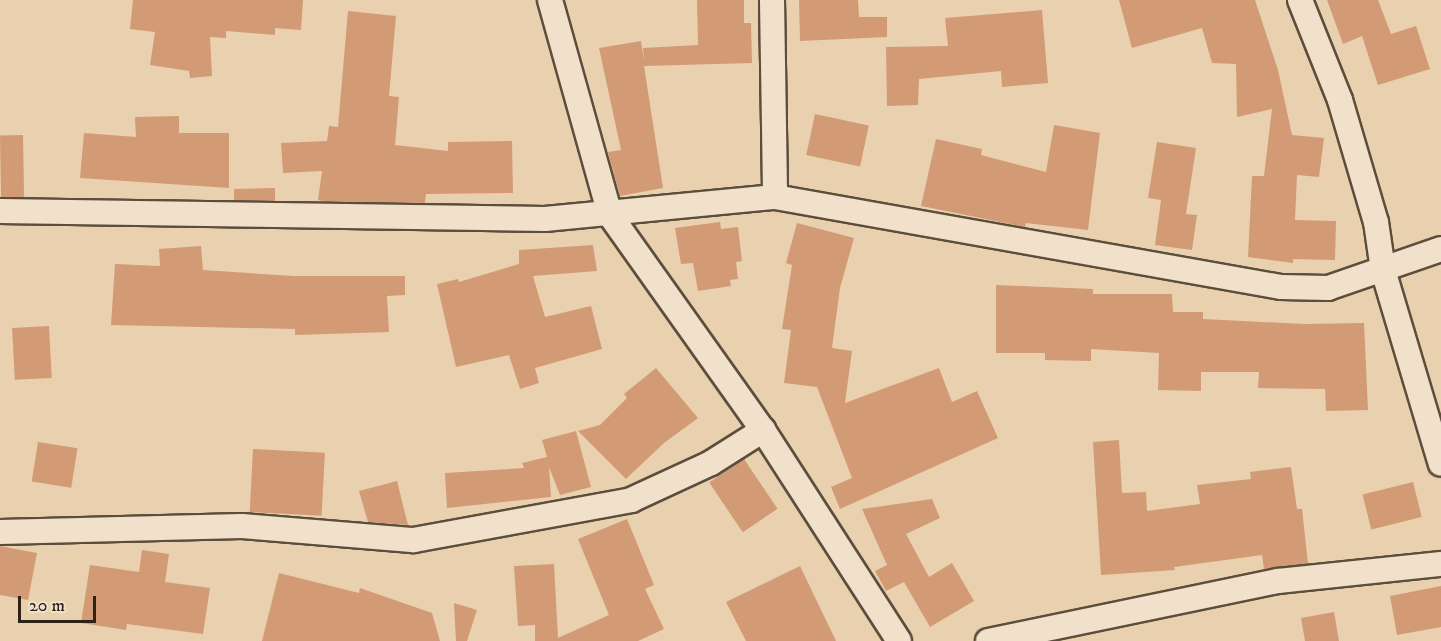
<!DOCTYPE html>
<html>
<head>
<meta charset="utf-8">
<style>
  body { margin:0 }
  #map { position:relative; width:1441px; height:641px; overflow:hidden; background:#e9d1af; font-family:"IM FELL DW Pica",serif }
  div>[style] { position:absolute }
  .building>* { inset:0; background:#d39a76; transform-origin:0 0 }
  .roads { filter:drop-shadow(2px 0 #5c4e3c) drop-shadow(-2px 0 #5c4e3c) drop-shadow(0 2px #5c4e3c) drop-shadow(0 -2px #5c4e3c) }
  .minor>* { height:24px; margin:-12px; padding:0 12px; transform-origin:12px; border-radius:12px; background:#f1e1cb }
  span { translate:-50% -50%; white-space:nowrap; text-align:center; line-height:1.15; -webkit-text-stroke:4.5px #f1e1cb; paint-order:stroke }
  .scale { position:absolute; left:18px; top:596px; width:78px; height:27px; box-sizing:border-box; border:3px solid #2d2216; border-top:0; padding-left:8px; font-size:18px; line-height:21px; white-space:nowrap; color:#2d2216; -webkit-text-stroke:4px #f1e1cb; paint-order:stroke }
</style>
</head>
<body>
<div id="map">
  <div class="building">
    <div style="clip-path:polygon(133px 0,303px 0,301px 30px,275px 28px,275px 35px,226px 31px,226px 38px,210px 37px,212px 76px,190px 78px,189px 71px,150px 65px,155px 32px,130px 29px)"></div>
    <div style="clip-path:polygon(697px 0,744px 0,744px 23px,751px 23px,752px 63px,644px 66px,663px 188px,620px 196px,608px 152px,621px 150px,599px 48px,641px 41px,644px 61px,643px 48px,698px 45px)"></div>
    <div style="clip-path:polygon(799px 0,858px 0,859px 17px,887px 17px,887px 37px,800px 41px)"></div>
    <div style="clip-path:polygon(1119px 0,1255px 0,1278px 70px,1292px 135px,1324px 138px,1319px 177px,1297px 175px,1295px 220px,1336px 221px,1335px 260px,1293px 259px,1293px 263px,1248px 257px,1252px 176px,1264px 176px,1272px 109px,1237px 117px,1236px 64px,1212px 63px,1202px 28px,1132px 48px)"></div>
    <div style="clip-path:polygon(1327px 0,1378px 0,1391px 34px,1416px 26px,1430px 69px,1378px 85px,1362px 36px,1343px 44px)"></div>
    <div style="clip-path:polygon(1042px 10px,1048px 83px,1002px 87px,1001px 71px,919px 79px,918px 105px,887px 106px,886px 47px,948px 46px,945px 18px)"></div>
    <div style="clip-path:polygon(348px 11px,396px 16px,389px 96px,399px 97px,395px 145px,448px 151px,448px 142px,512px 141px,513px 193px,426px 194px,425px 203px,328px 202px,318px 200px,322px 171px,283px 173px,281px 143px,327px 141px,329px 126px,338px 127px)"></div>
    <div style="left:815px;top:114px;width:55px;height:42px;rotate:12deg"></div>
    <div style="clip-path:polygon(179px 116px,179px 133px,229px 133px,229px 188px,80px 178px,84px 133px,136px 137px,135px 117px)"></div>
    <div style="clip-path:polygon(1054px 125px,1100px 133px,1088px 230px,1026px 223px,1025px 227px,921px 206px,936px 139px,982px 149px,981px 155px,1046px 172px)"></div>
    <div style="left:23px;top:135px;width:62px;height:23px;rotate:89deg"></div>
    <div style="clip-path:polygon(1157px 142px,1196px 148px,1186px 214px,1197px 215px,1192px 250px,1155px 245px,1161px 200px,1148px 198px)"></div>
    <div style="clip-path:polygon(275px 188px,275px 201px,234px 200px,234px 189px)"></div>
    <div style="clip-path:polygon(720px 222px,721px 229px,738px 227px,742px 261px,736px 262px,738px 279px,730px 280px,731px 286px,698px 291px,693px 263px,681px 264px,675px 228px)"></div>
    <div style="clip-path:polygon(797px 223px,854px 238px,840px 288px,832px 348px,852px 351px,845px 403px,939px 368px,952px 402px,977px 391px,998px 438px,840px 509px,831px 487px,852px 478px,817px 387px,784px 383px,791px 330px,782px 329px,792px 265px,786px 263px)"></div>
    <div style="clip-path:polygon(593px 245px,597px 271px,533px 276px,545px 317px,591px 306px,602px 349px,535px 368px,539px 383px,520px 389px,509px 355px,456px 367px,437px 284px,458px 279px,459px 282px,519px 264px,519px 250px)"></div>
    <div style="clip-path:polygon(201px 246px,203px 270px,293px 276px,405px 276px,405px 295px,387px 296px,389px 332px,295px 335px,295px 329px,111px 325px,115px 264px,160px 266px,159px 249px)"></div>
    <div style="clip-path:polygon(996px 285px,1093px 289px,1093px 294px,1172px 294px,1173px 312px,1203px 312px,1203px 319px,1305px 324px,1364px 323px,1368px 410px,1326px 411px,1325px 389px,1258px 388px,1259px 372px,1201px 372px,1201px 391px,1158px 390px,1159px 353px,1091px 349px,1091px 361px,1045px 360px,1045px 353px,996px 353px)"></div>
    <div style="left:49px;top:326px;width:52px;height:37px;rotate:87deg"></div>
    <div style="clip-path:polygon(656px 368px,698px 418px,664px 443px,626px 479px,578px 431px,600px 425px,627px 398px,624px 394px)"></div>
    <div style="clip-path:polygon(576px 431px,591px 487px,560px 495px,549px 467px,551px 497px,447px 508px,445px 473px,524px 468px,522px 463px,547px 457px,542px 440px)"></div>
    <div style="clip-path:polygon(1119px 440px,1122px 493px,1146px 492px,1147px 511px,1200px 504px,1197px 485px,1251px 479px,1250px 472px,1291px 467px,1297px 509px,1302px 509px,1308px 564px,1264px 569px,1262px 555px,1174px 567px,1175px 570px,1101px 575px,1093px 442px)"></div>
    <div style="left:38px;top:442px;width:40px;height:40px;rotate:9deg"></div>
    <div style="left:253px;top:449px;width:72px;height:63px;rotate:3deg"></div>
    <div style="left:744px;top:459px;width:60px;height:42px;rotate:56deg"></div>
    <div style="clip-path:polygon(397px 481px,408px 525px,368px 522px,359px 491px)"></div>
    <div style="left:1413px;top:482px;width:36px;height:52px;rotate:76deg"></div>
    <div style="clip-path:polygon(932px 499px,940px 518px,906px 534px,929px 577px,952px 563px,974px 601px,930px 627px,904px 582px,886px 591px,875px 571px,887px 565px,862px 509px)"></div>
    <div style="clip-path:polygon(627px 519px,654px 585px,645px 589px,664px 629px,638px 641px,535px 641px,535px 625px,518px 626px,514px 566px,554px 564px,558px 638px,609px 615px,578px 539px)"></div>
    <div style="clip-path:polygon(0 546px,37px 553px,28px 600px,0 595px)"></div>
    <div style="clip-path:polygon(142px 550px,169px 554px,165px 582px,210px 588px,203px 634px,127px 624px,126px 630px,81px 623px,90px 565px,139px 572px)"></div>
    <div style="clip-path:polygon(800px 566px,836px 641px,746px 641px,726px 602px)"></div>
    <div style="clip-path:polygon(279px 573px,359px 593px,360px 588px,432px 613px,440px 641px,262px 641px)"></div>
    <div style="clip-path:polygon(1441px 586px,1441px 627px,1397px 635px,1390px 596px)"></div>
    <div style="clip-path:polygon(454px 603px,477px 610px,467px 641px,456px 641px)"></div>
    <div style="clip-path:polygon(1334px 612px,1339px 641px,1305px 641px,1301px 618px)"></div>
  </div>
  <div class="roads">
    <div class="minor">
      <div style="left:550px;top:0;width:223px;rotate:74.4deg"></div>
      <div style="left:610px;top:215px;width:264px;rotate:54.6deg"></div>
      <div style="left:763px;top:430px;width:251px;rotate:57.2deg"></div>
      <div style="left:772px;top:0;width:197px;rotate:89.1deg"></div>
      <div style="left:1300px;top:0;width:108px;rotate:68.2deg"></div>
      <div style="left:1340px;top:100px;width:127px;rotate:73.6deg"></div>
      <div style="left:1376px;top:222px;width:49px;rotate:81.7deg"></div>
      <div style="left:1383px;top:270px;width:202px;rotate:73.4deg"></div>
      <div style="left:0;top:211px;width:545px;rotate:0.84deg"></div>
      <div style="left:545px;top:219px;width:231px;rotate:-5.5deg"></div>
      <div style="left:775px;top:197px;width:514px;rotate:10.09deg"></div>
      <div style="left:1281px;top:287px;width:47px;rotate:1.2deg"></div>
      <div style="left:1328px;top:288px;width:120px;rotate:-19deg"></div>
      <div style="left:0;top:532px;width:242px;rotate:-1.4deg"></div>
      <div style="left:242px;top:526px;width:173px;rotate:4.7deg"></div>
      <div style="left:414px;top:540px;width:221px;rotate:-10.4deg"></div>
      <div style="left:631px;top:500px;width:88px;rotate:-24.8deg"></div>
      <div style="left:711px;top:463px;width:62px;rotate:-32.4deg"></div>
      <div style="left:988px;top:641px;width:296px;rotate:-11.7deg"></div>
      <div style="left:1278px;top:581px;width:164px;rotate:-6deg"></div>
    </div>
  </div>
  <div class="scale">20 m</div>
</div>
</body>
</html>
